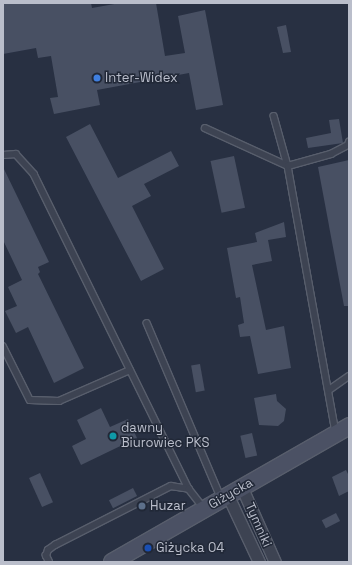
<!DOCTYPE html>
<html>
<head>
<meta charset="utf-8">
<style>
  body { margin:0 }
  #map { position:relative; width:352px; height:565px; overflow:hidden; background:#283042; font-family:"Space Grotesk",sans-serif }
  div>[style] { position:absolute }
  .building>* { inset:0; background:#485063; transform-origin:0 0 }
  .roads { filter:drop-shadow(1px 0 #585e6c) drop-shadow(-1px 0 #585e6c) drop-shadow(0 1px #585e6c) drop-shadow(0 -1px #585e6c) }
  .lane>* { height:5.5px; margin:-2.75px; padding:0 2.75px; transform-origin:2.75px; border-radius:2.75px; background:#3d4352 }
  .street>* { height:11px; margin:-5.5px; padding:0 5.5px; transform-origin:5.5px; border-radius:5.5px; background:#3d4352 }
  .secondary>* { height:16px; margin:-8px; padding:0 8px; transform-origin:8px; border-radius:8px; background:#4b5164 }
  .dots>* { width:11px; height:11px; translate:-50% -50%; box-sizing:border-box; border:2px solid #212837; border-radius:50% }
  span { translate:-50% -50%; white-space:nowrap; text-align:center; line-height:1.15; -webkit-text-stroke:3px #212837; paint-order:stroke }
  .poi-label { font-size:13px; color:#babecb }
  .left { translate:0 -50%; text-align:left }
  .street-label { font-size:13px; color:#babecb }
  .frame { position:absolute; inset:0; border:4px solid #babecb; pointer-events:none }
</style>
</head>
<body>
<div id="map">
  <div class="building">
    <div style="clip-path:polygon(3px 3px,91px 3px,92px 8px,120px 3px,156px 3px,165px 56px,185px 53px,178px 16px,205px 10px,223px 105px,196px 110px,189px 73px,97px 90px,100px 105px,54px 114px,50px 98px,58px 97px,51px 56px,38px 58px,36px 48px,3px 54px)"></div>
    <div style="clip-path:polygon(286px 25px,291px 52px,283px 53px,277px 27px)"></div>
    <div style="clip-path:polygon(339px 119px,343px 143px,308px 148px,306px 138px,331px 133px,329px 120px)"></div>
    <div style="clip-path:polygon(90px 124px,118px 178px,171px 151px,179px 166px,144px 184px,151px 196px,132px 206px,164px 269px,141px 281px,66px 137px)"></div>
    <div style="left:234px;top:156px;width:53px;height:24px;rotate:78deg"></div>
    <div style="clip-path:polygon(349px 160px,349px 306px,344px 306px,318px 167px)"></div>
    <div style="clip-path:polygon(3px 167px,49px 262px,38px 267px,40px 272px,38px 274px,84px 368px,54px 383px,28px 327px,16px 333px,5px 311px,17px 306px,8px 287px,22px 280px,3px 240px)"></div>
    <div style="clip-path:polygon(284px 222px,286px 237px,268px 240px,272px 261px,252px 265px,266px 330px,284px 326px,291px 368px,258px 374px,250px 336px,240px 337px,238px 325px,244px 323px,240px 297px,236px 298px,227px 248px,257px 242px,255px 233px)"></div>
    <div style="left:200px;top:364px;width:27px;height:9px;rotate:80deg"></div>
    <div style="clip-path:polygon(276px 394px,277px 401px,286px 409px,284px 421px,278px 426px,259px 425px,254px 398px)"></div>
    <div style="clip-path:polygon(101px 408px,110px 427px,128px 419px,137px 438px,81px 465px,72px 446px,86px 439px,77px 420px)"></div>
    <div style="left:252px;top:433px;width:23px;height:12px;rotate:77deg"></div>
    <div style="clip-path:polygon(346px 470px,349px 476px,349px 491px,339px 496px,332px 477px)"></div>
    <div style="left:40px;top:473px;width:32px;height:12px;rotate:66deg"></div>
    <div style="left:133px;top:488px;width:9px;height:27px;rotate:63deg"></div>
    <div style="left:336px;top:513px;width:9px;height:16px;rotate:63deg"></div>
  </div>
  <div class="roads">
    <div class="lane">
      <div style="left:274px;top:116px;width:52px;rotate:74.4deg"></div>
      <div style="left:288px;top:166px;width:270px;rotate:79.8deg"></div>
      <div style="left:205px;top:128px;width:91px;rotate:24.6deg"></div>
      <div style="left:288px;top:166px;width:45px;rotate:-15.6deg"></div>
      <div style="left:331px;top:154px;width:19px;rotate:-28deg"></div>
      <div style="left:348px;top:145px;width:3px;rotate:-72deg"></div>
      <div style="left:3px;top:155px;width:13px;rotate:-4deg"></div>
      <div style="left:16px;top:154px;width:27px;rotate:48deg"></div>
      <div style="left:34px;top:174px;width:351px;rotate:63.8deg"></div>
      <div style="left:147px;top:323px;width:189px;rotate:67deg"></div>
      <div style="left:3px;top:346px;width:60px;rotate:63.4deg"></div>
      <div style="left:30px;top:400px;width:29px;rotate:2deg"></div>
      <div style="left:59px;top:401px;width:77px;rotate:-23.6deg"></div>
      <div style="left:329px;top:390px;width:24px;rotate:-35deg"></div>
      <div style="left:49px;top:562px;width:7px;rotate:-117deg"></div>
      <div style="left:46px;top:556px;width:6px;rotate:-72deg"></div>
      <div style="left:48px;top:550px;width:9px;rotate:-36deg"></div>
      <div style="left:55px;top:545px;width:130px;rotate:-27deg"></div>
      <div style="left:171px;top:486px;width:18px;rotate:9deg"></div>
      <div style="left:189px;top:489px;width:23px;rotate:52deg"></div>
    </div>
    <div class="street">
      <div style="left:242px;top:488px;width:81px;rotate:66deg"></div>
      <div style="left:228px;top:496px;width:73px;rotate:64.8deg"></div>
    </div>
    <div class="secondary">
      <div style="left:112px;top:562px;width:273px;rotate:-29.8deg"></div>
    </div>
  </div>
  <div class="dots">
    <div style="left:97px;top:78px;background:#3f7fe0"></div>
    <div style="left:113px;top:436px;background:#0f9aa8"></div>
    <div style="left:142px;top:506px;background:#5c6f8a"></div>
    <div style="left:148px;top:548px;background:#1a4fb4"></div>
  </div>
  <div class="poi-label">
    <span class="left" style="left:105px;top:78px">Inter-Widex</span>
    <span class="left" style="left:121px;top:436px">dawny<br>Biurowiec PKS</span>
    <span class="left" style="left:150px;top:506px">Huzar</span>
    <span class="left" style="left:156px;top:548px">Giżycka 04</span>
  </div>
  <div class="street-label">
    <span style="left:231px;top:494px;rotate:-30deg">Giżycka</span>
    <span style="left:258px;top:525px;rotate:66deg">Tymniki</span>
  </div>
  <div class="frame"></div>
</div>
</body>
</html>
